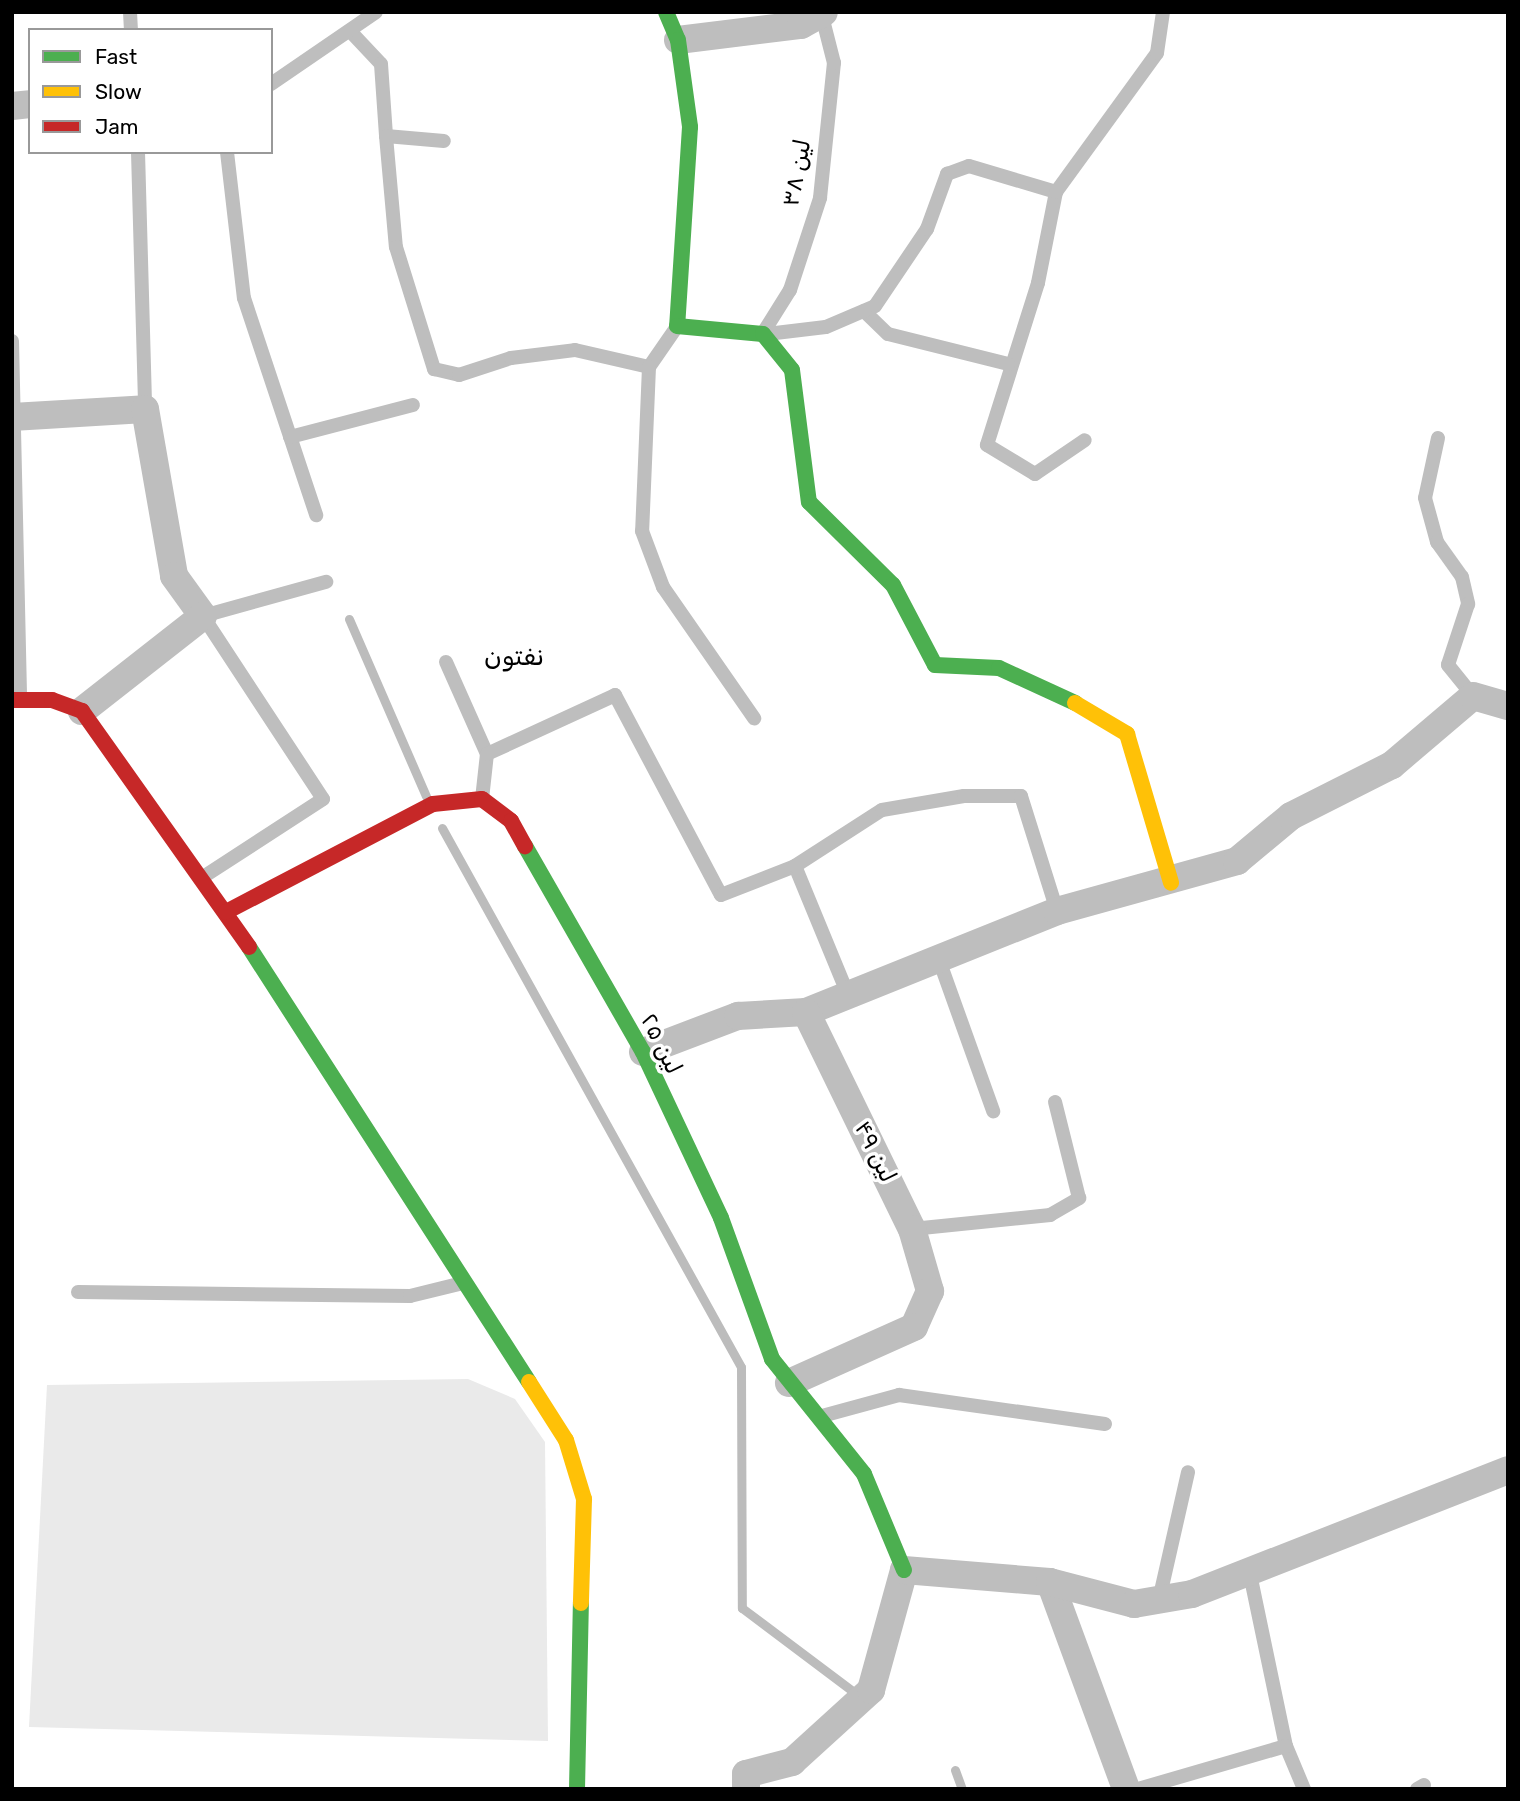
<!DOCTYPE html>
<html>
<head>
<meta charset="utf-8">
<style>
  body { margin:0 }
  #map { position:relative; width:1520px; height:1801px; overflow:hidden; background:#fff; font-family:Rubik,"Noto Sans Arabic",sans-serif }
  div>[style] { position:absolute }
  .green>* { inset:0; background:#eaeaea }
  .stream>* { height:9px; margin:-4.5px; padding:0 4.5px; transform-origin:4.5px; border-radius:4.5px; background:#bcbcbc }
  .lane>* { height:14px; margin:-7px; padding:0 7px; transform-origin:7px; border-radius:7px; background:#bebebe }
  .street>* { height:28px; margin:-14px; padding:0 14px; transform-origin:14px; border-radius:14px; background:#bebebe }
  .fast>* { height:16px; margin:-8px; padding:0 8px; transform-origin:8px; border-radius:8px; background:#4caf50 }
  .slow>* { height:16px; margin:-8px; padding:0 8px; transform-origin:8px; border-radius:8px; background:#ffc107 }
  .jam>* { height:16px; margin:-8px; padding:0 8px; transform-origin:8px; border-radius:8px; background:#c62828 }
  span { translate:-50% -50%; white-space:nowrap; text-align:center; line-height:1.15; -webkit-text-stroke:7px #fff; paint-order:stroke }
  .street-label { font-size:24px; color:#000 }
  .neighbourhood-label { font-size:26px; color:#000 }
  .frame { position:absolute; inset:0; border:14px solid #000; pointer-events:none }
  .legend { position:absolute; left:28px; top:28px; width:245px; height:126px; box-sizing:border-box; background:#fff; border:2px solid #999; margin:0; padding:9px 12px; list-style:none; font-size:21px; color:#000 }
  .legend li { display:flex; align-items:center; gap:14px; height:35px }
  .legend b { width:35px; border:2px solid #999 }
</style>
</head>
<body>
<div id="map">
  <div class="green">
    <div style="clip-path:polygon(468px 1379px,515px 1399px,545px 1442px,548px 1741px,29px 1727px,47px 1385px)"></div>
  </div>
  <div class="stream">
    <div style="left:349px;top:619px;width:193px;rotate:66.5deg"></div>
    <div style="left:442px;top:828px;width:616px;rotate:60.98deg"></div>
    <div style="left:741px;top:1367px;width:241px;rotate:89.8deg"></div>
    <div style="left:742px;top:1608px;width:140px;rotate:36.9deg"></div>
    <div style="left:955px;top:1770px;width:20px;rotate:70deg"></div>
  </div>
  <div class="lane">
    <div style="left:130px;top:12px;width:18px;rotate:87deg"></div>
    <div style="left:350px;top:31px;width:45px;rotate:46.8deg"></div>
    <div style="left:381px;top:64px;width:72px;rotate:86deg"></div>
    <div style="left:386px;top:136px;width:58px;rotate:4.9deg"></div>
    <div style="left:271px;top:84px;width:127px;rotate:-34.4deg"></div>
    <div style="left:386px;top:136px;width:111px;rotate:84.9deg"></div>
    <div style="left:396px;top:247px;width:128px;rotate:72.7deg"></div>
    <div style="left:434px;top:369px;width:26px;rotate:13deg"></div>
    <div style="left:459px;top:375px;width:55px;rotate:-18.1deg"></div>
    <div style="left:511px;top:358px;width:64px;rotate:-7.1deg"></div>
    <div style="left:575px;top:350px;width:76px;rotate:12.9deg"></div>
    <div style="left:138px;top:152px;width:257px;rotate:88.4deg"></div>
    <div style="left:227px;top:152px;width:147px;rotate:83.4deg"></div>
    <div style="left:244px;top:298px;width:229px;rotate:71.6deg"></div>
    <div style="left:1056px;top:192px;width:93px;rotate:101.2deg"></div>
    <div style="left:1038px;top:283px;width:170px;rotate:107.5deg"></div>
    <div style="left:987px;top:445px;width:56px;rotate:31.1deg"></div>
    <div style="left:1035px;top:474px;width:60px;rotate:-34.2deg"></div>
    <div style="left:864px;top:311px;width:33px;rotate:44deg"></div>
    <div style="left:888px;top:334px;width:124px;rotate:14deg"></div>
    <div style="left:676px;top:328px;width:47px;rotate:124.7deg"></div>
    <div style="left:649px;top:367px;width:164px;rotate:92.4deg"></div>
    <div style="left:642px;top:531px;width:60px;rotate:69.4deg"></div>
    <div style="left:663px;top:587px;width:160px;rotate:55.2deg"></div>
    <div style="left:763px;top:333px;width:51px;rotate:-57.9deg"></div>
    <div style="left:790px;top:290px;width:97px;rotate:-71.9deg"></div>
    <div style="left:820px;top:198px;width:136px;rotate:-84.1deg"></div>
    <div style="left:834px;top:63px;width:53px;rotate:-104.3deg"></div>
    <div style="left:767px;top:334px;width:59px;rotate:-6.8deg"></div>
    <div style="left:826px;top:327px;width:53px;rotate:-23.2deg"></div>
    <div style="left:875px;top:306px;width:93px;rotate:-56deg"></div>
    <div style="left:927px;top:229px;width:59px;rotate:-70deg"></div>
    <div style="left:947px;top:174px;width:23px;rotate:-20deg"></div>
    <div style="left:969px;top:166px;width:91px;rotate:16.6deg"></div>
    <div style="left:1056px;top:192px;width:172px;rotate:-54deg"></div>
    <div style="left:1157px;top:53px;width:41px;rotate:-81.7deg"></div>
    <div style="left:12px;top:341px;width:357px;rotate:88.7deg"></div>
    <div style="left:290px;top:437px;width:127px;rotate:-14.6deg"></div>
    <div style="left:1438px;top:438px;width:61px;rotate:102.2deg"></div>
    <div style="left:1425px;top:498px;width:46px;rotate:74.7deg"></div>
    <div style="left:1437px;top:542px;width:43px;rotate:54.5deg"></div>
    <div style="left:1462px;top:577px;width:28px;rotate:77deg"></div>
    <div style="left:1468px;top:604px;width:64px;rotate:108.2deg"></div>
    <div style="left:1448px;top:665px;width:40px;rotate:51deg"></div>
    <div style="left:446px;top:662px;width:101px;rotate:66deg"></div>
    <div style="left:482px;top:799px;width:45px;rotate:-83.7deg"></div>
    <div style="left:487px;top:754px;width:141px;rotate:-24.7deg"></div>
    <div style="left:615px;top:695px;width:226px;rotate:62.1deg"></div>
    <div style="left:721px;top:895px;width:79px;rotate:-21.4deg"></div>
    <div style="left:795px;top:866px;width:136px;rotate:67.6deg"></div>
    <div style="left:795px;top:866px;width:103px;rotate:-32.8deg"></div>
    <div style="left:882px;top:810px;width:83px;rotate:-9.7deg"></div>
    <div style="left:964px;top:796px;width:57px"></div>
    <div style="left:1021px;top:796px;width:121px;rotate:72.6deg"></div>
    <div style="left:203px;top:877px;width:143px;rotate:-33deg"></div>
    <div style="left:323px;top:799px;width:219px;rotate:-123.3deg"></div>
    <div style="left:203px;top:616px;width:128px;rotate:-15.5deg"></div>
    <div style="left:938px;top:957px;width:164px;rotate:70.3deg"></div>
    <div style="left:912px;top:1229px;width:139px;rotate:-5.8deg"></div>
    <div style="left:1050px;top:1215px;width:34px;rotate:-30deg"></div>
    <div style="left:1079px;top:1198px;width:99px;rotate:-104deg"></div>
    <div style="left:78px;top:1292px;width:332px;rotate:0.7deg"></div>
    <div style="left:410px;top:1296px;width:55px;rotate:-13.8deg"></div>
    <div style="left:822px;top:1416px;width:80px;rotate:-15.3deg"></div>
    <div style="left:899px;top:1395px;width:208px;rotate:8deg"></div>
    <div style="left:1250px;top:1574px;width:176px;rotate:78.2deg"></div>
    <div style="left:1286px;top:1746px;width:47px;rotate:67.3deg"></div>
    <div style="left:1159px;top:1600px;width:131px;rotate:-77.2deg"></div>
    <div style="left:1138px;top:1789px;width:154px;rotate:-16.2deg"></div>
    <div style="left:1417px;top:1789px;width:8px;rotate:-30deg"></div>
  </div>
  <div class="street">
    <div style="left:678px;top:40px;width:124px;rotate:-7deg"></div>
    <div style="left:801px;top:25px;width:26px;rotate:-29deg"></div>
    <div style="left:12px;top:106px;width:18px;rotate:-6deg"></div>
    <div style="left:12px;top:417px;width:133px;rotate:-3.4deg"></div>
    <div style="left:145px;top:409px;width:169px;rotate:80.1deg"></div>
    <div style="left:174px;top:576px;width:49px;rotate:54.1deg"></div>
    <div style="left:203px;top:616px;width:154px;rotate:141.9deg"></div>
    <div style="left:806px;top:1012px;width:271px;rotate:-21.9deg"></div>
    <div style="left:1057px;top:911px;width:187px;rotate:-15.5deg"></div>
    <div style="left:1237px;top:861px;width:70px;rotate:-39.8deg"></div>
    <div style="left:1291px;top:816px;width:113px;rotate:-26.8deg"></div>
    <div style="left:1392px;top:765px;width:106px;rotate:-40.4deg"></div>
    <div style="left:1473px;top:696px;width:36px;rotate:16deg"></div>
    <div style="left:643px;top:1052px;width:102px;rotate:-20.8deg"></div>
    <div style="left:738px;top:1016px;width:68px;rotate:-3.4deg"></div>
    <div style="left:806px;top:1012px;width:242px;rotate:64deg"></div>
    <div style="left:912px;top:1229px;width:65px;rotate:73.8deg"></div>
    <div style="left:930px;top:1291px;width:39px;rotate:114deg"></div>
    <div style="left:914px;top:1327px;width:137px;rotate:155.9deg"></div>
    <div style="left:1050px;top:1582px;width:221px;rotate:69.8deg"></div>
    <div style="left:746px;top:1789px;width:15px;rotate:-90deg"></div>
    <div style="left:746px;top:1774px;width:48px;rotate:-14.6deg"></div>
    <div style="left:792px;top:1762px;width:107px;rotate:-42.3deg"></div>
    <div style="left:871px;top:1690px;width:124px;rotate:-74.6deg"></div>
    <div style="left:904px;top:1570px;width:146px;rotate:4.7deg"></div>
    <div style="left:1050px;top:1582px;width:87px;rotate:14.7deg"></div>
    <div style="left:1134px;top:1604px;width:59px;rotate:-9.8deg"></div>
    <div style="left:1192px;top:1594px;width:339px;rotate:-21.4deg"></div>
  </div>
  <div class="fast">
    <div style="left:666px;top:12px;width:30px;rotate:67deg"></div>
    <div style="left:678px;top:40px;width:88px;rotate:82.1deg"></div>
    <div style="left:690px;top:127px;width:199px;rotate:93.7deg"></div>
    <div style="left:677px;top:326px;width:86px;rotate:5.3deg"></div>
    <div style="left:763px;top:334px;width:46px;rotate:51.1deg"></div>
    <div style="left:792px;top:370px;width:133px;rotate:82.7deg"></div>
    <div style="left:809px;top:502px;width:118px;rotate:44.7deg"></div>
    <div style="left:893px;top:585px;width:90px;rotate:62.3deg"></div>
    <div style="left:935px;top:665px;width:64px;rotate:2.7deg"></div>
    <div style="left:999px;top:668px;width:84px;rotate:24.7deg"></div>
    <div style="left:525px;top:846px;width:237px;rotate:60.2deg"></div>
    <div style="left:643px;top:1052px;width:183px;rotate:64.8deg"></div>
    <div style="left:721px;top:1218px;width:150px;rotate:70.1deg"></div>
    <div style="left:772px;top:1359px;width:147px;rotate:51.3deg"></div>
    <div style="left:864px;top:1474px;width:104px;rotate:67.4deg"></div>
    <div style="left:249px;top:947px;width:517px;rotate:57.23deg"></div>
    <div style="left:577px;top:1789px;width:186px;rotate:-88.8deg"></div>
  </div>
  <div class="slow">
    <div style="left:1075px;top:703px;width:61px;rotate:30.8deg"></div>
    <div style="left:1127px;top:734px;width:155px;rotate:73.5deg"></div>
    <div style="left:529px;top:1382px;width:69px;rotate:57.5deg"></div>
    <div style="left:566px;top:1440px;width:62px;rotate:73deg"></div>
    <div style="left:584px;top:1499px;width:104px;rotate:91.7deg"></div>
  </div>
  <div class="jam">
    <div style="left:12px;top:700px;width:40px"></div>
    <div style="left:52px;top:700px;width:32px;rotate:20deg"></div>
    <div style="left:82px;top:711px;width:289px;rotate:54.7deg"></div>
    <div style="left:226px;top:912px;width:233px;rotate:-27.6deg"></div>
    <div style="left:433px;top:804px;width:49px;rotate:-5.8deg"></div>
    <div style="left:482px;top:799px;width:36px;rotate:37deg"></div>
    <div style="left:511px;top:821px;width:29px;rotate:61deg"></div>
  </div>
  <div class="street-label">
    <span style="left:797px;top:173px;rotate:-79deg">لین ۳۸</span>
    <span style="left:661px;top:1044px;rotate:64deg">لین ۲۵</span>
    <span style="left:875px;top:1152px;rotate:64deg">لین ۴۹</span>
  </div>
  <div class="neighbourhood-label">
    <span style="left:514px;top:657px">نفتون</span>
  </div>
  <div class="frame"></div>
  <ul class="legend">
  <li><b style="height:9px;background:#4caf50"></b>Fast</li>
  <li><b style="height:9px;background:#ffc107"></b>Slow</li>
  <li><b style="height:9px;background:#c62828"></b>Jam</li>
  </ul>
</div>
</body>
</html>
